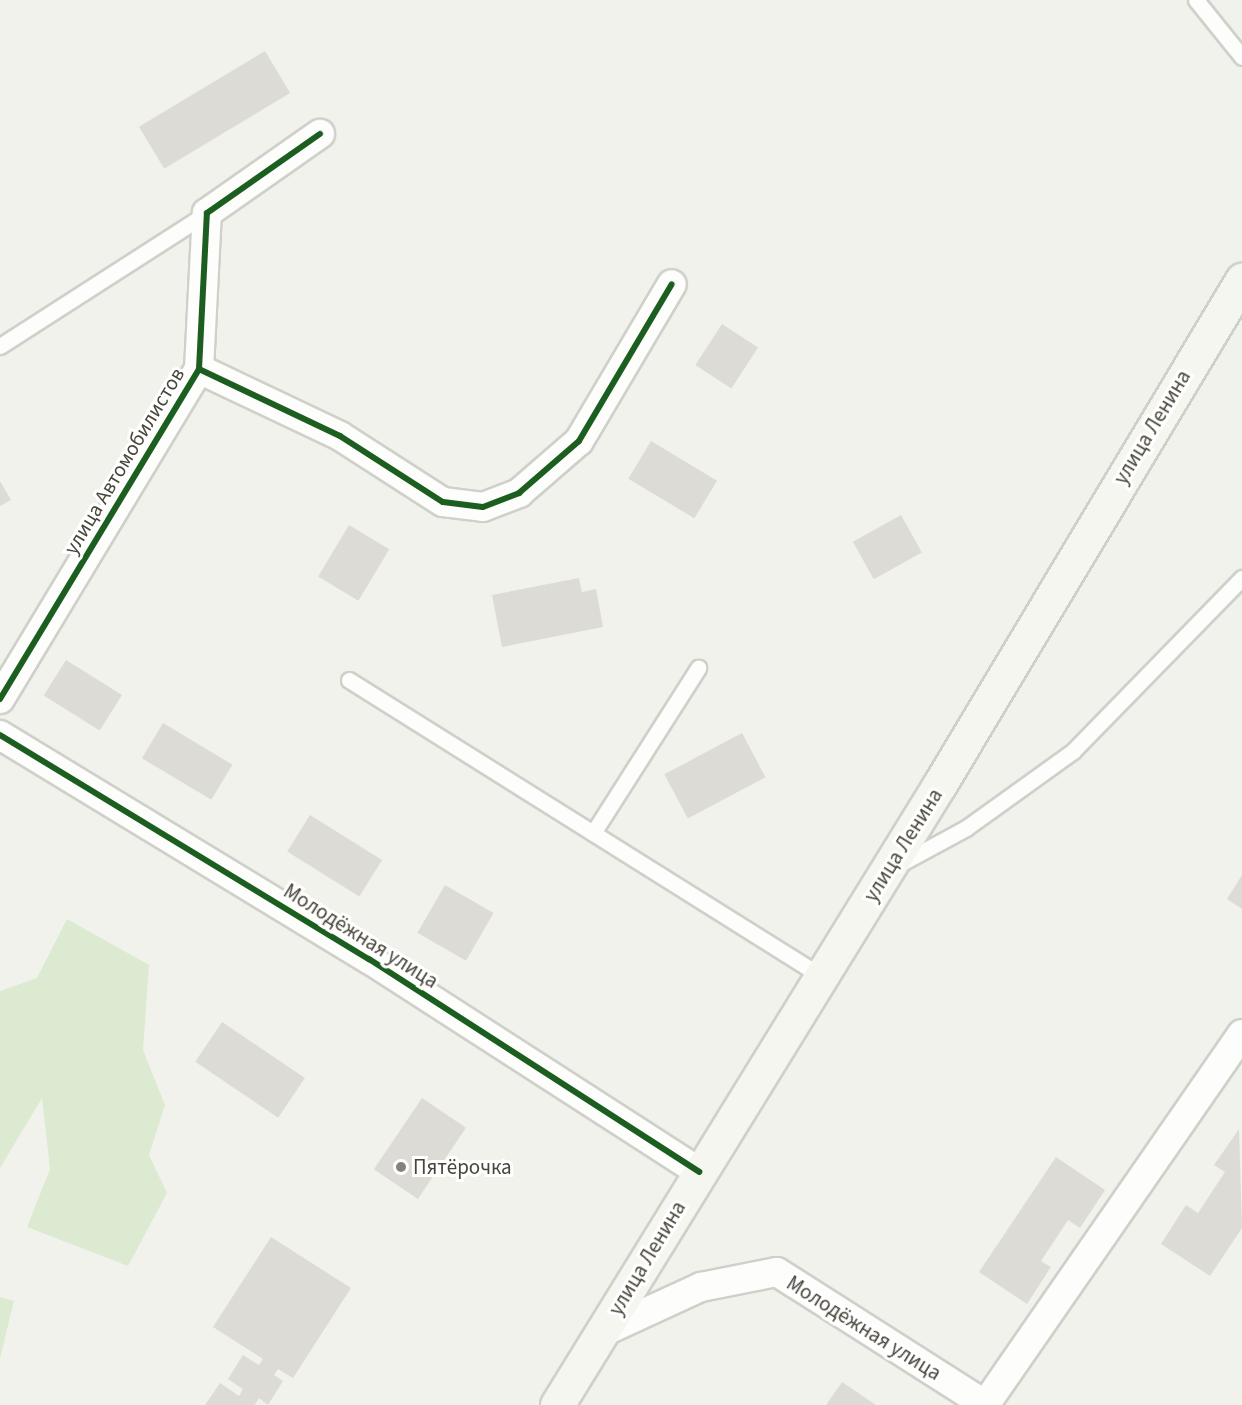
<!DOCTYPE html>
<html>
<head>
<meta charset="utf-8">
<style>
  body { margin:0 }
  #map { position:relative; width:1242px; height:1405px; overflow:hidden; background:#f2f2ed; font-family:"Source Sans 3",sans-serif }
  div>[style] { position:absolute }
  .green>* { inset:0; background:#dbead0 }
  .building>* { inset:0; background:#dcdbd6; transform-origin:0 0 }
  .roads { filter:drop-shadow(2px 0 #d0d0cb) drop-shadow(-2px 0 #d0d0cb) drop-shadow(0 2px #d0d0cb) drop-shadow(0 -2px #d0d0cb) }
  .lane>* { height:15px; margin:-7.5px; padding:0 7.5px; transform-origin:7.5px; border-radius:7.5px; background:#fdfdfc }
  .street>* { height:28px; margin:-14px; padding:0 14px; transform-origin:14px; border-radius:14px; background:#fdfdfc }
  .secondary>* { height:33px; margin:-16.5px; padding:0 16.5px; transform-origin:16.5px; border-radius:16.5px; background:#f6f6f1 }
  .cycleway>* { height:6px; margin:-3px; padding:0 3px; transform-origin:3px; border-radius:3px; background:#1b5e20 }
  .dots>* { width:16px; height:16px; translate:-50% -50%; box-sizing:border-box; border:3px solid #fff; border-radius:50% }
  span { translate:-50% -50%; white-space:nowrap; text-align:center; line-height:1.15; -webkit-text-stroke:6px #fff; paint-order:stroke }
  .street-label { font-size:21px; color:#48453a }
  .poi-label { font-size:21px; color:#48453a }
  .left { translate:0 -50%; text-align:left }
</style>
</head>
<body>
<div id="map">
  <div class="green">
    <div style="clip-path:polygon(67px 919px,149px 965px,143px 1050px,165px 1105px,149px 1155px,167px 1193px,128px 1266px,27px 1227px,50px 1169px,42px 1098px,0 1168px,0 991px,37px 978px)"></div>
    <div style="clip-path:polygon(0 1297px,14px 1301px,0 1358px)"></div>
  </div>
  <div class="building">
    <div style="left:265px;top:51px;width:49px;height:147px;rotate:59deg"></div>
    <div style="left:722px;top:324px;width:43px;height:49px;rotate:33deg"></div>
    <div style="left:651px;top:441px;width:77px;height:44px;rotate:31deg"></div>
    <div style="clip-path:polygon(0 481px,11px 500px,0 506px)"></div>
    <div style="left:901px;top:515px;width:43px;height:55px;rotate:61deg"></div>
    <div style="left:349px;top:525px;width:47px;height:60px;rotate:31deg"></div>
    <div style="clip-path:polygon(579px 578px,582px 592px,596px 589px,603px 627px,502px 647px,492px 595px)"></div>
    <div style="left:66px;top:660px;width:66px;height:42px;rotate:32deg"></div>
    <div style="left:163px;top:723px;width:81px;height:41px;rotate:31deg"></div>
    <div style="left:742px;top:733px;width:50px;height:88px;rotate:62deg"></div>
    <div style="left:310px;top:815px;width:85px;height:43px;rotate:32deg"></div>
    <div style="clip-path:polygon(1242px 875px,1242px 909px,1227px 899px)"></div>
    <div style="left:445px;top:885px;width:56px;height:55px;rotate:30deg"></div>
    <div style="left:222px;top:1022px;width:100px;height:48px;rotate:34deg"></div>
    <div style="left:422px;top:1098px;width:53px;height:86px;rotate:34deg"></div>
    <div style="clip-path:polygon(1239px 1129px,1242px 1228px,1210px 1276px,1161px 1244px,1186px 1205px,1198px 1213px,1225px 1172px,1214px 1165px)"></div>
    <div style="clip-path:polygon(1056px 1157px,1105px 1190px,1080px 1228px,1068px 1220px,1041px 1261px,1051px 1267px,1027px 1304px,979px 1272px)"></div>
    <div style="clip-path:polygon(271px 1237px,351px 1288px,293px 1378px,278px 1369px,274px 1375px,283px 1381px,268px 1405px,259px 1398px,255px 1405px,205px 1405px,220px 1383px,239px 1396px,243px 1389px,228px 1379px,243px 1355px,259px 1365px,263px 1359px,213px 1327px)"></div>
    <div style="clip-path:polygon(842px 1382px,876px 1405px,826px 1405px)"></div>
  </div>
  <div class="roads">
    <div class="lane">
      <div style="left:1196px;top:0;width:73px;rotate:51.1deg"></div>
      <div style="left:0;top:346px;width:246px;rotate:-32.7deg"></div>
      <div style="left:349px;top:680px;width:557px;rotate:32.09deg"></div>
      <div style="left:593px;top:833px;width:196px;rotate:-57.5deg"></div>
      <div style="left:896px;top:866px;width:80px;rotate:-28.5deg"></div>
      <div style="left:966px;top:828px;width:132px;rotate:-35.7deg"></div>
      <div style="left:1073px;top:751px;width:242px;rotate:-45.7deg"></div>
    </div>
    <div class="street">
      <div style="left:199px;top:369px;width:156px;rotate:25.4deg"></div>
      <div style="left:340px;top:436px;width:122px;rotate:32.7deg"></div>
      <div style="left:443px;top:502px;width:40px;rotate:7.1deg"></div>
      <div style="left:483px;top:507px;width:39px;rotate:-21deg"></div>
      <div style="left:519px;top:493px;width:79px;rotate:-40.9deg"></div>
      <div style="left:579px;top:441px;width:182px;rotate:-59.4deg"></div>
      <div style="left:0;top:699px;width:385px;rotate:-58.9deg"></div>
      <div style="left:199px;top:369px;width:156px;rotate:-87.1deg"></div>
      <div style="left:207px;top:213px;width:138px;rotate:-35deg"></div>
      <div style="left:0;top:735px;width:432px;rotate:31.3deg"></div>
      <div style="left:369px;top:959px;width:393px;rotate:32.8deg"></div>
      <div style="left:603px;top:1332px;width:108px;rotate:-24.7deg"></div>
      <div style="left:701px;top:1287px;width:77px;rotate:-11.2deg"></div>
      <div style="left:777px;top:1272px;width:248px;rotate:32.5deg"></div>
      <div style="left:985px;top:1405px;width:451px;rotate:-55.3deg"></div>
    </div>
    <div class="secondary">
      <div style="left:557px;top:1405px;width:730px;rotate:-58.34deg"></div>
      <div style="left:940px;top:784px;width:588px;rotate:-59.07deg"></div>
    </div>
  </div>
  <div class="cycleway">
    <div style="left:199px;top:369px;width:156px;rotate:25.4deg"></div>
    <div style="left:340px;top:436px;width:122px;rotate:32.7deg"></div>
    <div style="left:443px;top:502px;width:40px;rotate:7.1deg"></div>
    <div style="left:483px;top:507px;width:39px;rotate:-21deg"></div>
    <div style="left:519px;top:493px;width:79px;rotate:-40.9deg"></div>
    <div style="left:579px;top:441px;width:182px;rotate:-59.4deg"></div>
    <div style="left:0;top:699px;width:385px;rotate:-58.9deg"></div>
    <div style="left:199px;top:369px;width:156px;rotate:-87.1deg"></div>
    <div style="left:207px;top:213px;width:138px;rotate:-35deg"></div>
    <div style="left:0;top:735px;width:432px;rotate:31.3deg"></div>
    <div style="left:369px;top:959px;width:393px;rotate:32.8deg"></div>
  </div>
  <div class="dots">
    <div style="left:401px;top:1167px;background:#848279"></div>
  </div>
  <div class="street-label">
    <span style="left:1152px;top:427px;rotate:-59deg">улица Ленина</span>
    <span style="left:124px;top:461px;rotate:-59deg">улица Автомобилистов</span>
    <span style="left:903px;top:845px;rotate:-58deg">улица Ленина</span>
    <span style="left:361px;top:936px;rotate:32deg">Молодёжная улица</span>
    <span style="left:647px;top:1258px;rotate:-59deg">улица Ленина</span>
    <span style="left:864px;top:1328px;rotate:32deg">Молодёжная улица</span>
  </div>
  <div class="poi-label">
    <span class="left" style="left:413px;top:1167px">Пятёрочка</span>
  </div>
</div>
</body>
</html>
